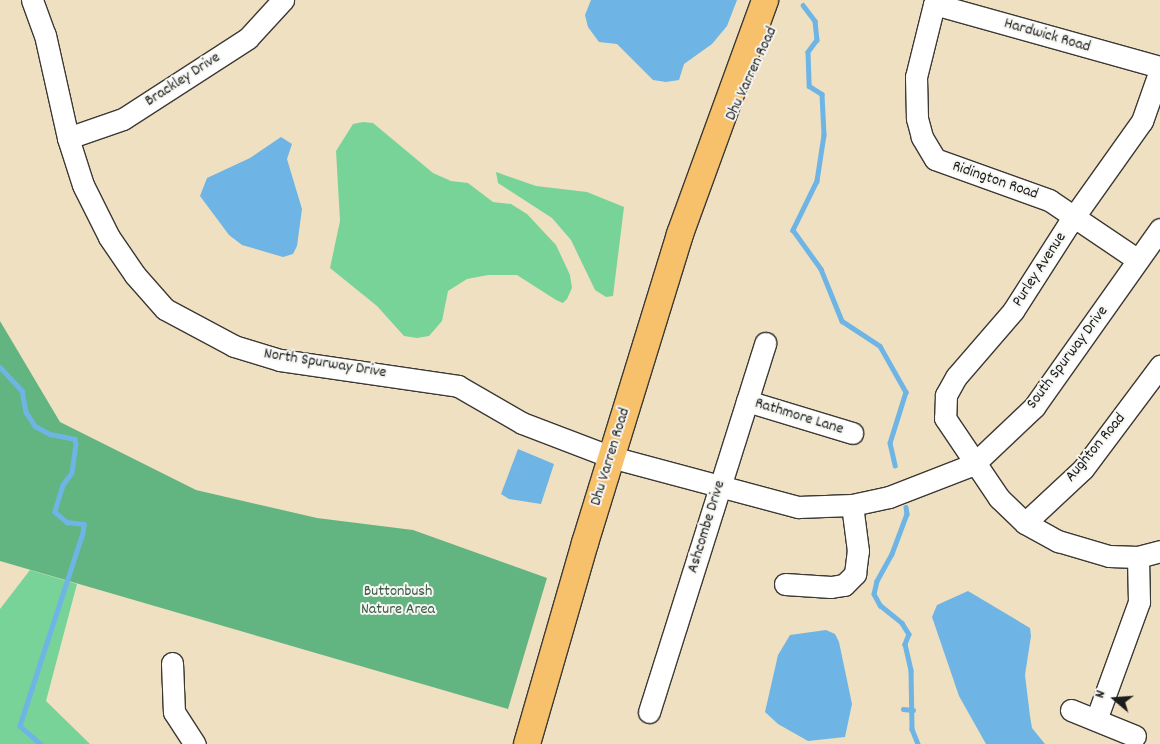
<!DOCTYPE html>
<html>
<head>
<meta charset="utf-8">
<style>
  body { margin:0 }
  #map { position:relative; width:1160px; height:744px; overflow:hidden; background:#eee0c1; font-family:Dekko,sans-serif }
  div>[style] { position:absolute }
  .green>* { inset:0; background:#78d399 }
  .forest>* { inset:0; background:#62b581 }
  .water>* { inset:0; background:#6eb4e5 }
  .stream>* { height:4.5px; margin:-2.25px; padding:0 2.25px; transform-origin:2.25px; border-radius:2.25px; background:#6eb4e5 }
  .roads { filter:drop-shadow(1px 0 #3c3935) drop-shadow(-1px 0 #3c3935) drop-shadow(0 1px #3c3935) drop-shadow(0 -1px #3c3935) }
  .minor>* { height:21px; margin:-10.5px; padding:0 10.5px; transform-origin:10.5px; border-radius:10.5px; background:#fff }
  .major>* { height:26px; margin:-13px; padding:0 13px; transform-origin:13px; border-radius:13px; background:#f7c06b }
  span { translate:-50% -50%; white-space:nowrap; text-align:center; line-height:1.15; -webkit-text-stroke:4px #f6f6f2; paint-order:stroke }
  .street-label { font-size:16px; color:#1c1c1c }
  .park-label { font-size:16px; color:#3c5c48 }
  .north { position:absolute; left:1090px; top:674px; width:50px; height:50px; -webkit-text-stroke:4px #f6f6f2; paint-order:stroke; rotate:288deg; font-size:14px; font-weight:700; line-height:20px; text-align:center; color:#1c1c1c }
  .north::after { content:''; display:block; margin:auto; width:18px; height:22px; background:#1c1c1c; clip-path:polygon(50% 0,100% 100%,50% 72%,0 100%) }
</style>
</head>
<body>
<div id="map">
  <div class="green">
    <div style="clip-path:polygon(363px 122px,373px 123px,433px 173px,451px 181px,468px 183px,493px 202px,511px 204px,527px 214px,556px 245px,570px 275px,572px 288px,567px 299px,563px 303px,556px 300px,517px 275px,488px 275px,467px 279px,448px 291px,442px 321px,429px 336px,417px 338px,404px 336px,377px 306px,330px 268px,340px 221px,336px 151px,353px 124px)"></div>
    <div style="clip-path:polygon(496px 172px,536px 186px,587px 192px,624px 207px,613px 296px,606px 297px,595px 290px,571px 240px,552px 218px,498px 183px)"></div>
    <div style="clip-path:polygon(30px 570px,77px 584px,46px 701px,90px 744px,0 744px,0 609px)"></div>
  </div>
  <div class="forest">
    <div style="clip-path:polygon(0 321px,60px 422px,196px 490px,317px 518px,413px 530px,547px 578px,508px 709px,0 561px)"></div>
  </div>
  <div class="water">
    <div style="clip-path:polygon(591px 0,737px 0,727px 26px,712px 44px,684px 64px,679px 80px,666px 82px,653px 80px,617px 44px,599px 42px,588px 27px,585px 15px)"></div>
    <div style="clip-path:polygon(281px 137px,292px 144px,287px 159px,302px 209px,297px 246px,293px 254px,283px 257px,242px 245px,229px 235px,200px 196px,207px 178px,250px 158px)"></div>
    <div style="clip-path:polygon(518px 449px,554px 464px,541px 504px,509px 499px,501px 494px)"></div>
    <div style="clip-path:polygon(968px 591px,1030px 628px,1031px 636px,1025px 675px,1030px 716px,1032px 728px,1045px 744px,986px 744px,959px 696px,932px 617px,937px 605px)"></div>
    <div style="clip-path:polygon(826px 630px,835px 634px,839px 642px,852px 704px,845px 737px,808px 741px,778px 724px,765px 712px,778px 655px,790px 635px)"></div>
  </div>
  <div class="stream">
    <div style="left:803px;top:5px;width:20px;rotate:53deg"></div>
    <div style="left:815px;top:21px;width:19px;rotate:84deg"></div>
    <div style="left:817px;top:40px;width:15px;rotate:127deg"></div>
    <div style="left:808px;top:52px;width:34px;rotate:88deg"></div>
    <div style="left:809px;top:86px;width:15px;rotate:32deg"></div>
    <div style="left:822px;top:94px;width:41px;rotate:87.2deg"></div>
    <div style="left:824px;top:135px;width:47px;rotate:98.7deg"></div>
    <div style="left:817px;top:181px;width:55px;rotate:116.1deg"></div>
    <div style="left:793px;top:230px;width:48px;rotate:54.3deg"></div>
    <div style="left:821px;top:269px;width:56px;rotate:68deg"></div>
    <div style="left:842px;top:321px;width:45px;rotate:33.3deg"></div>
    <div style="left:880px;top:346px;width:53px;rotate:60.5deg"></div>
    <div style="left:906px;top:392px;width:53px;rotate:107.4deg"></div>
    <div style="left:890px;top:443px;width:23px;rotate:77deg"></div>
    <div style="left:0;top:367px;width:33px;rotate:47deg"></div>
    <div style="left:22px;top:391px;width:21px;rotate:79deg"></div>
    <div style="left:26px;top:412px;width:17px;rotate:57deg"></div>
    <div style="left:35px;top:426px;width:17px;rotate:28deg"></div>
    <div style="left:50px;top:434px;width:25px;rotate:11deg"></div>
    <div style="left:75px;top:439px;width:5px;rotate:79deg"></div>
    <div style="left:76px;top:444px;width:29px;rotate:98deg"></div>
    <div style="left:72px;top:473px;width:15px;rotate:127deg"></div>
    <div style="left:63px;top:485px;width:28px;rotate:107deg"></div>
    <div style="left:55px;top:512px;width:16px;rotate:40deg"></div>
    <div style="left:67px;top:522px;width:17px;rotate:7deg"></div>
    <div style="left:84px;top:524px;width:9px;rotate:96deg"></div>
    <div style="left:83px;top:533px;width:203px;rotate:108.1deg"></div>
    <div style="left:20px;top:726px;width:28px;rotate:41deg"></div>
    <div style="left:906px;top:507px;width:7px;rotate:82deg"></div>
    <div style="left:907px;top:514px;width:43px;rotate:110.6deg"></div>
    <div style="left:892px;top:554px;width:31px;rotate:119deg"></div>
    <div style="left:877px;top:581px;width:13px;rotate:103deg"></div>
    <div style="left:874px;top:594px;width:13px;rotate:61deg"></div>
    <div style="left:880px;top:605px;width:28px;rotate:39deg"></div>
    <div style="left:902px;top:623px;width:13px;rotate:58deg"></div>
    <div style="left:909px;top:634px;width:11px;rotate:112deg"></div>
    <div style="left:905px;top:644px;width:27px;rotate:77deg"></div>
    <div style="left:911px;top:670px;width:59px;rotate:89deg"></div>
    <div style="left:912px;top:729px;width:16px;rotate:68deg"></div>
    <div style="left:903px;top:709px;width:10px;rotate:6deg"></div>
  </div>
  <div class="roads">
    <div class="minor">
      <div style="left:32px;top:0;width:37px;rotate:70deg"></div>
      <div style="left:45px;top:35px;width:106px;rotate:77.4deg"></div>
      <div style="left:68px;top:138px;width:49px;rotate:72.3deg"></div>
      <div style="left:83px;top:185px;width:58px;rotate:63.4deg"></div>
      <div style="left:109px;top:237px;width:46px;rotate:55.6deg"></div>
      <div style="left:135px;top:275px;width:45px;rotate:48.6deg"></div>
      <div style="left:165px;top:309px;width:78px;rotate:28.2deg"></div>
      <div style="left:234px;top:346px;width:48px;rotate:16.9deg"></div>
      <div style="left:280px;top:360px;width:180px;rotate:8.3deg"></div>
      <div style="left:458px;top:386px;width:74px;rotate:30deg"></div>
      <div style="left:522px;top:423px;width:95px;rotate:20.9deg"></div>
      <div style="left:611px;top:457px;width:194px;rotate:15deg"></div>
      <div style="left:798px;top:507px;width:54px;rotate:-2.1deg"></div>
      <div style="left:852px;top:505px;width:38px;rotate:-12deg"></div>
      <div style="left:889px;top:497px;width:91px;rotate:-21.2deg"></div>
      <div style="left:974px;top:464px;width:83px;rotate:-43.5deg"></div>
      <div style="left:1034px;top:407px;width:218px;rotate:-54.7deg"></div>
      <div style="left:1160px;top:70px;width:54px;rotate:109.4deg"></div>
      <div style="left:1142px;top:121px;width:128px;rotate:125.4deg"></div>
      <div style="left:1068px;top:225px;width:102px;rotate:122.6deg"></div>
      <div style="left:1013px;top:311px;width:87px;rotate:130.8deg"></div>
      <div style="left:956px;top:377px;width:21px;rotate:119deg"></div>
      <div style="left:946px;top:395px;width:23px;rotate:92deg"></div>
      <div style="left:945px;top:418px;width:97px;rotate:56deg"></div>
      <div style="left:999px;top:498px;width:36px;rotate:44deg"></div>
      <div style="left:1025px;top:523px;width:38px;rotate:29deg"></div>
      <div style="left:1058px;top:541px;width:53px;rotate:16.4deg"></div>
      <div style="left:1109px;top:556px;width:29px;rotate:2deg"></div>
      <div style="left:1138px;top:557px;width:23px;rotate:-15deg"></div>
      <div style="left:68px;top:138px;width:58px;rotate:-19.1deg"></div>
      <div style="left:123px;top:119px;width:149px;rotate:-32.9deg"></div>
      <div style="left:248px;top:38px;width:52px;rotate:-47.4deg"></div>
      <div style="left:1138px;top:260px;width:107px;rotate:-146deg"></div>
      <div style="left:1049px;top:200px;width:121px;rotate:-160.2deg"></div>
      <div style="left:935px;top:159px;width:26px;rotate:-121deg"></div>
      <div style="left:922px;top:137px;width:20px;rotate:-105deg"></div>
      <div style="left:917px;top:118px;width:41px;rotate:-91.4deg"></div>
      <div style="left:916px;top:77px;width:75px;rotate:-76.1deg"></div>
      <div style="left:934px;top:4px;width:235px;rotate:15.6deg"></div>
      <div style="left:747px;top:401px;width:110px;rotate:16.9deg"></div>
      <div style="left:1025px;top:523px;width:79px;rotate:-43deg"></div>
      <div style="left:1083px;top:469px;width:129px;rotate:-53.2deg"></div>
      <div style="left:785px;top:584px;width:46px;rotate:3.7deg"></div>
      <div style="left:831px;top:587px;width:13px;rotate:-9deg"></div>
      <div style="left:844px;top:585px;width:16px;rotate:-45deg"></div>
      <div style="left:855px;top:574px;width:23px;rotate:-83deg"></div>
      <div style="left:858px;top:551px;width:46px;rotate:-97.4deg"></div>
      <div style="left:172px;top:663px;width:49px;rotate:87.7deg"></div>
      <div style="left:174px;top:712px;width:38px;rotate:57deg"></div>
      <div style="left:1071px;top:710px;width:69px;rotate:22.1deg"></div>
      <div style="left:649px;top:712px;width:387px;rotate:-72.5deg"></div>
      <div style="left:1096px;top:720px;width:126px;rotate:-70deg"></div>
      <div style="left:1139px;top:602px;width:45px;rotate:-91.3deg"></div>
    </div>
    <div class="major">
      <div style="left:527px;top:744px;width:209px;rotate:-73.9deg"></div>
      <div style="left:585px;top:543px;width:323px;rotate:-72.9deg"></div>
      <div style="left:680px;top:234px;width:249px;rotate:-70deg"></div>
    </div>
  </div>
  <div class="street-label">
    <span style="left:1047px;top:36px;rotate:16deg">Hardwick Road</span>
    <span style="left:752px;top:74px;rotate:-65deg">Dhu Varren Road</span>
    <span style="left:183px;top:80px;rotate:-33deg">Brackley Drive</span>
    <span style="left:995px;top:181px;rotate:19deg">Ridington Road</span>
    <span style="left:1040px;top:270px;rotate:-57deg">Purley Avenue</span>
    <span style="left:1068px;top:358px;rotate:-53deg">South Spurway Drive</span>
    <span style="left:325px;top:364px;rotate:9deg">North Spurway Drive</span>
    <span style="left:799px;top:417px;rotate:17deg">Rathmore Lane</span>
    <span style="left:1096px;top:448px;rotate:-50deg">Aughton Road</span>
    <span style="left:611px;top:457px;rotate:-73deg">Dhu Varren Road</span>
    <span style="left:707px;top:527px;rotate:-73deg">Ashcombe Drive</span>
  </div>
  <div class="park-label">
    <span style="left:398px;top:601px">Buttonbush<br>Nature Area</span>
  </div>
  <div class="north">N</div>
</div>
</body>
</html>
